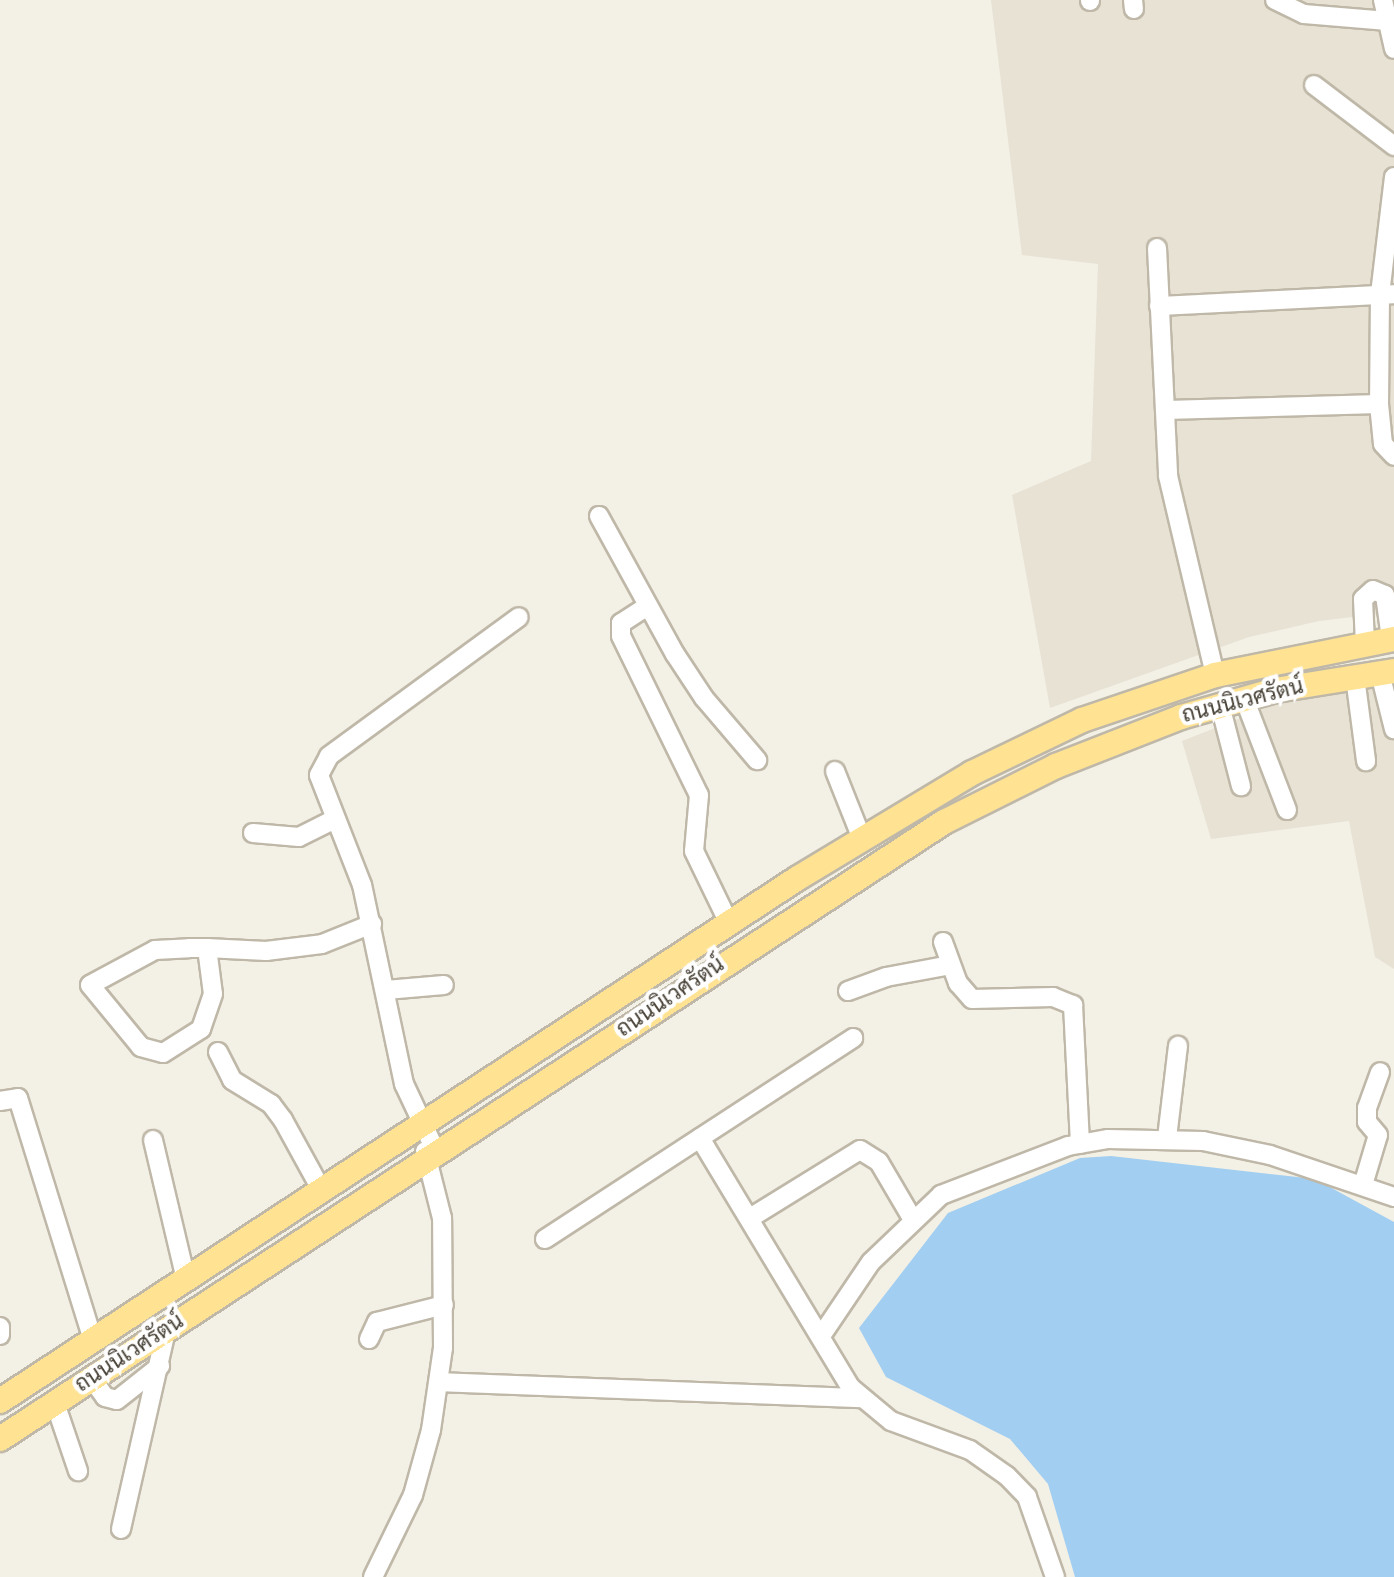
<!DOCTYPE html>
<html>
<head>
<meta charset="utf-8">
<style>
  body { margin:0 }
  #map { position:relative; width:1394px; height:1577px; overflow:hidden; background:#f3f0e6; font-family:Overpass,Sarabun,sans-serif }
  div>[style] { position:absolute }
  .residential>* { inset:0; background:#e7e2d4 }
  .water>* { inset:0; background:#a1cef1 }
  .roads { filter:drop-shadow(2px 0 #bfb8a8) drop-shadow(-2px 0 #bfb8a8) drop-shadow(0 2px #bfb8a8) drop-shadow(0 -2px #bfb8a8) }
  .minor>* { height:18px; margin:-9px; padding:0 9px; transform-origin:9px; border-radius:9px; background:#fff }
  .major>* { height:24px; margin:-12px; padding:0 12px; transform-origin:12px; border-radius:12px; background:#ffe393 }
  span { translate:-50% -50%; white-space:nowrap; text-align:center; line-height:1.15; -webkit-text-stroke:8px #fff; paint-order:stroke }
  .street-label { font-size:22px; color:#464035 }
</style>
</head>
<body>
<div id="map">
  <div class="residential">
    <div style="clip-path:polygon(991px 0,1394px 0,1394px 612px,1319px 621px,1249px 637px,1050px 708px,1012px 495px,1091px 461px,1098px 264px,1022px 255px)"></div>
    <div style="clip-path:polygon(1394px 683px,1394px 969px,1375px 957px,1349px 821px,1211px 839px,1182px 741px,1287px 700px)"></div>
  </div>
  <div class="water">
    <div style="clip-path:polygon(1111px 1156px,1315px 1179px,1394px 1222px,1394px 1577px,1075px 1577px,1048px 1484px,1010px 1439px,886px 1377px,859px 1328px,948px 1213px,1080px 1158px)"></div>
  </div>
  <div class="roads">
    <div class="minor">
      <div style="left:1133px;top:0;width:9px;rotate:84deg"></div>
      <div style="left:1275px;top:0;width:32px;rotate:26deg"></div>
      <div style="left:1304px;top:14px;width:84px;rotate:4.8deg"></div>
      <div style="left:1383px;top:0;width:50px;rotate:77.3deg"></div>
      <div style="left:1090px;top:1px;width:1px;rotate:-90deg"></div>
      <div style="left:1314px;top:85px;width:101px;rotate:37.3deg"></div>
      <div style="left:1394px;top:177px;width:118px;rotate:96.8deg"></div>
      <div style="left:1380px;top:294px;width:110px;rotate:90.5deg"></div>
      <div style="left:1379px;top:404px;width:40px;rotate:84.3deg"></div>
      <div style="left:1383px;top:444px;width:16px;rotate:47deg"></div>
      <div style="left:1157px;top:248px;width:228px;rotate:87.2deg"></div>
      <div style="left:1168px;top:476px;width:204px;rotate:76.7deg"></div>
      <div style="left:1159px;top:306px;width:235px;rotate:-2.9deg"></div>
      <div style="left:1166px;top:410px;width:213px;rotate:-1.6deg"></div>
      <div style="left:599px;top:516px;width:158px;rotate:61.2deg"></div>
      <div style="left:675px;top:654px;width:53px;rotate:56.6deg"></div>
      <div style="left:704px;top:698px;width:82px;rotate:49.5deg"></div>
      <div style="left:646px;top:607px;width:30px;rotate:147deg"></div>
      <div style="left:621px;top:623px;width:13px;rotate:90deg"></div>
      <div style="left:621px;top:636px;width:177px;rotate:63.9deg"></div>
      <div style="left:699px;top:795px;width:56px;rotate:95.1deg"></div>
      <div style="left:694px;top:851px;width:80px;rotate:64.1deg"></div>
      <div style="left:1365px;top:643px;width:44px;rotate:-92.6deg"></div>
      <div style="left:1363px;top:599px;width:13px;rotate:-42deg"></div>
      <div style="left:1373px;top:590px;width:13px;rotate:23deg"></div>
      <div style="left:1385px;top:595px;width:44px;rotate:82.2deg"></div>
      <div style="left:1380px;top:673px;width:58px;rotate:76deg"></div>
      <div style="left:1355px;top:677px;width:85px;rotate:82.5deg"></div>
      <div style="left:1244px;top:698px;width:120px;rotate:69deg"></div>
      <div style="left:1220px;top:705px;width:84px;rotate:75.5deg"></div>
      <div style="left:835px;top:771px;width:73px;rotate:68.3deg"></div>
      <div style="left:253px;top:833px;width:46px;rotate:5deg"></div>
      <div style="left:299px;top:837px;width:40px;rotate:-26.6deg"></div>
      <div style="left:943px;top:942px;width:44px;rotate:69.9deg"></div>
      <div style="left:958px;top:983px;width:21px;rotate:49deg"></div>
      <div style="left:972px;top:999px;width:81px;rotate:-1.4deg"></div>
      <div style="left:1053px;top:997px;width:22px;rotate:22deg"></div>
      <div style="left:1073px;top:1005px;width:139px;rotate:87.1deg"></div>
      <div style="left:207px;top:948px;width:46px;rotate:82.6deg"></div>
      <div style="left:213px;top:994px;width:37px;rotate:109deg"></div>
      <div style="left:201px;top:1029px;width:45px;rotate:147.7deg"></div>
      <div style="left:163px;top:1053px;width:23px;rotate:-165deg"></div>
      <div style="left:141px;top:1047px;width:80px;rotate:-129.4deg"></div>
      <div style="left:90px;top:985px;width:74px;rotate:-28.3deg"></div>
      <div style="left:155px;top:950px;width:34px;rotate:-3deg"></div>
      <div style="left:189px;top:948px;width:18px"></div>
      <div style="left:207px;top:948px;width:59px;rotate:2.9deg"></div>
      <div style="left:266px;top:951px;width:56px;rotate:-7.1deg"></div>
      <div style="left:322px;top:944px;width:54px;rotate:-21.8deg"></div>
      <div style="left:386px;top:990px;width:58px;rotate:-4.9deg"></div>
      <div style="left:848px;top:991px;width:40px;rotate:-20.2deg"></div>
      <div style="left:886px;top:977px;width:65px;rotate:-10.6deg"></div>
      <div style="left:218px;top:1052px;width:31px;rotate:63deg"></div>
      <div style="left:232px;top:1080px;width:46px;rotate:31.6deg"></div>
      <div style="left:271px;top:1104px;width:20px;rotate:53deg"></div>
      <div style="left:283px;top:1120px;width:81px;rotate:61.2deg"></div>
      <div style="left:0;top:1101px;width:18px;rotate:-9deg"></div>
      <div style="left:18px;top:1098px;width:254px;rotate:72.8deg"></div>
      <div style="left:700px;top:1138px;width:291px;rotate:58.9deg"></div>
      <div style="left:850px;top:1387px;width:53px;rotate:39.7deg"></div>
      <div style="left:891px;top:1421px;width:84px;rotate:20.2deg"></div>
      <div style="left:970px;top:1450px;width:45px;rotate:35.1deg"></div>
      <div style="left:1007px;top:1476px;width:29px;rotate:46deg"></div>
      <div style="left:1027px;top:1497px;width:85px;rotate:70.7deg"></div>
      <div style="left:1167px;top:1138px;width:93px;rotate:-83.2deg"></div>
      <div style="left:153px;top:1140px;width:144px;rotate:76.7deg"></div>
      <div style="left:437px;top:1154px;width:77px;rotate:-115.2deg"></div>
      <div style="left:404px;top:1084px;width:203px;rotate:-101.9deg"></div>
      <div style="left:362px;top:885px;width:118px;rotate:-111.4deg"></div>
      <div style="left:319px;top:775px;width:21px;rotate:-62deg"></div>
      <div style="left:329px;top:756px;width:235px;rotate:-36.2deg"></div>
      <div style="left:1363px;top:1185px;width:52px;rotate:-73.3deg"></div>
      <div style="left:1378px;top:1135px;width:17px;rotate:-130deg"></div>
      <div style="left:1367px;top:1122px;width:14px;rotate:-90deg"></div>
      <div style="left:1367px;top:1108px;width:38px;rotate:-70deg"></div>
      <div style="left:750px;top:1218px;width:129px;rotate:-31.7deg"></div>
      <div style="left:860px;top:1150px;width:22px;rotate:32deg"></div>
      <div style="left:879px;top:1162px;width:67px;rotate:59.6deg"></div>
      <div style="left:545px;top:1239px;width:368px;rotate:-33.1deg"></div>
      <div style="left:0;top:1327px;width:8px;rotate:90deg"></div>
      <div style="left:821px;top:1336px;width:89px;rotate:-56deg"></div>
      <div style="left:871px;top:1262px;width:97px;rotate:-43.7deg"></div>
      <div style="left:941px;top:1195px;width:136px;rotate:-21.1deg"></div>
      <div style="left:1068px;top:1146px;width:41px;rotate:-9.9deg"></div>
      <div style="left:1108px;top:1139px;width:95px;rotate:1.2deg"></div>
      <div style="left:1203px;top:1141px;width:68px;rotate:11.8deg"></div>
      <div style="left:1270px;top:1155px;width:131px;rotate:18.7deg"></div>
      <div style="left:369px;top:1339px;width:19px;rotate:-65deg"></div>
      <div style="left:377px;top:1322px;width:69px;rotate:-14.2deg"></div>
      <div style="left:92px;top:1379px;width:22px;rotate:54deg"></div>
      <div style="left:105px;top:1397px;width:12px;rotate:14deg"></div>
      <div style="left:117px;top:1400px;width:55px;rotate:-38.3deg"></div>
      <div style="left:439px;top:1382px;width:421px;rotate:2.2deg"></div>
      <div style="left:55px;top:1403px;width:72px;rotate:71.3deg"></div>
      <div style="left:121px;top:1529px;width:203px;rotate:-77.2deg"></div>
      <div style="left:373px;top:1577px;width:91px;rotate:-64deg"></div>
      <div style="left:413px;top:1495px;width:67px;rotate:-74.5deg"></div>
      <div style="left:431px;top:1430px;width:83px;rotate:-81.7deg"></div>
      <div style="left:443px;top:1348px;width:130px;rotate:-90.4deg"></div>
      <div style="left:442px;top:1218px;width:69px;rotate:-104.2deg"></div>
    </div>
    <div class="major">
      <div style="left:0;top:1401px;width:954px;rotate:-33.24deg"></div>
      <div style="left:798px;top:878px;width:203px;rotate:-31.1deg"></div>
      <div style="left:972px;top:773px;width:122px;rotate:-25.7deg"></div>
      <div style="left:1082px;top:720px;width:140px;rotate:-18.7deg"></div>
      <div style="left:1215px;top:675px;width:183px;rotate:-11.4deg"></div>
      <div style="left:0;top:1439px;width:1128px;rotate:-33.17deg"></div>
      <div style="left:944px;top:822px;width:125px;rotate:-26.6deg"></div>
      <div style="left:1056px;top:766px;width:134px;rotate:-21.4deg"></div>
      <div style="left:1181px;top:717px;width:99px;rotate:-15.9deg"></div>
      <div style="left:1276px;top:690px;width:120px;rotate:-9.1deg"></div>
    </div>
  </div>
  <div class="street-label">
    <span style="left:1243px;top:702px;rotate:-14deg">ถนนนิเวศรัตน์</span>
    <span style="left:671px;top:998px;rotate:-34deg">ถนนนิเวศรัตน์</span>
    <span style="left:130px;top:1354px;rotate:-33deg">ถนนนิเวศรัตน์</span>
  </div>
</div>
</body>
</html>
